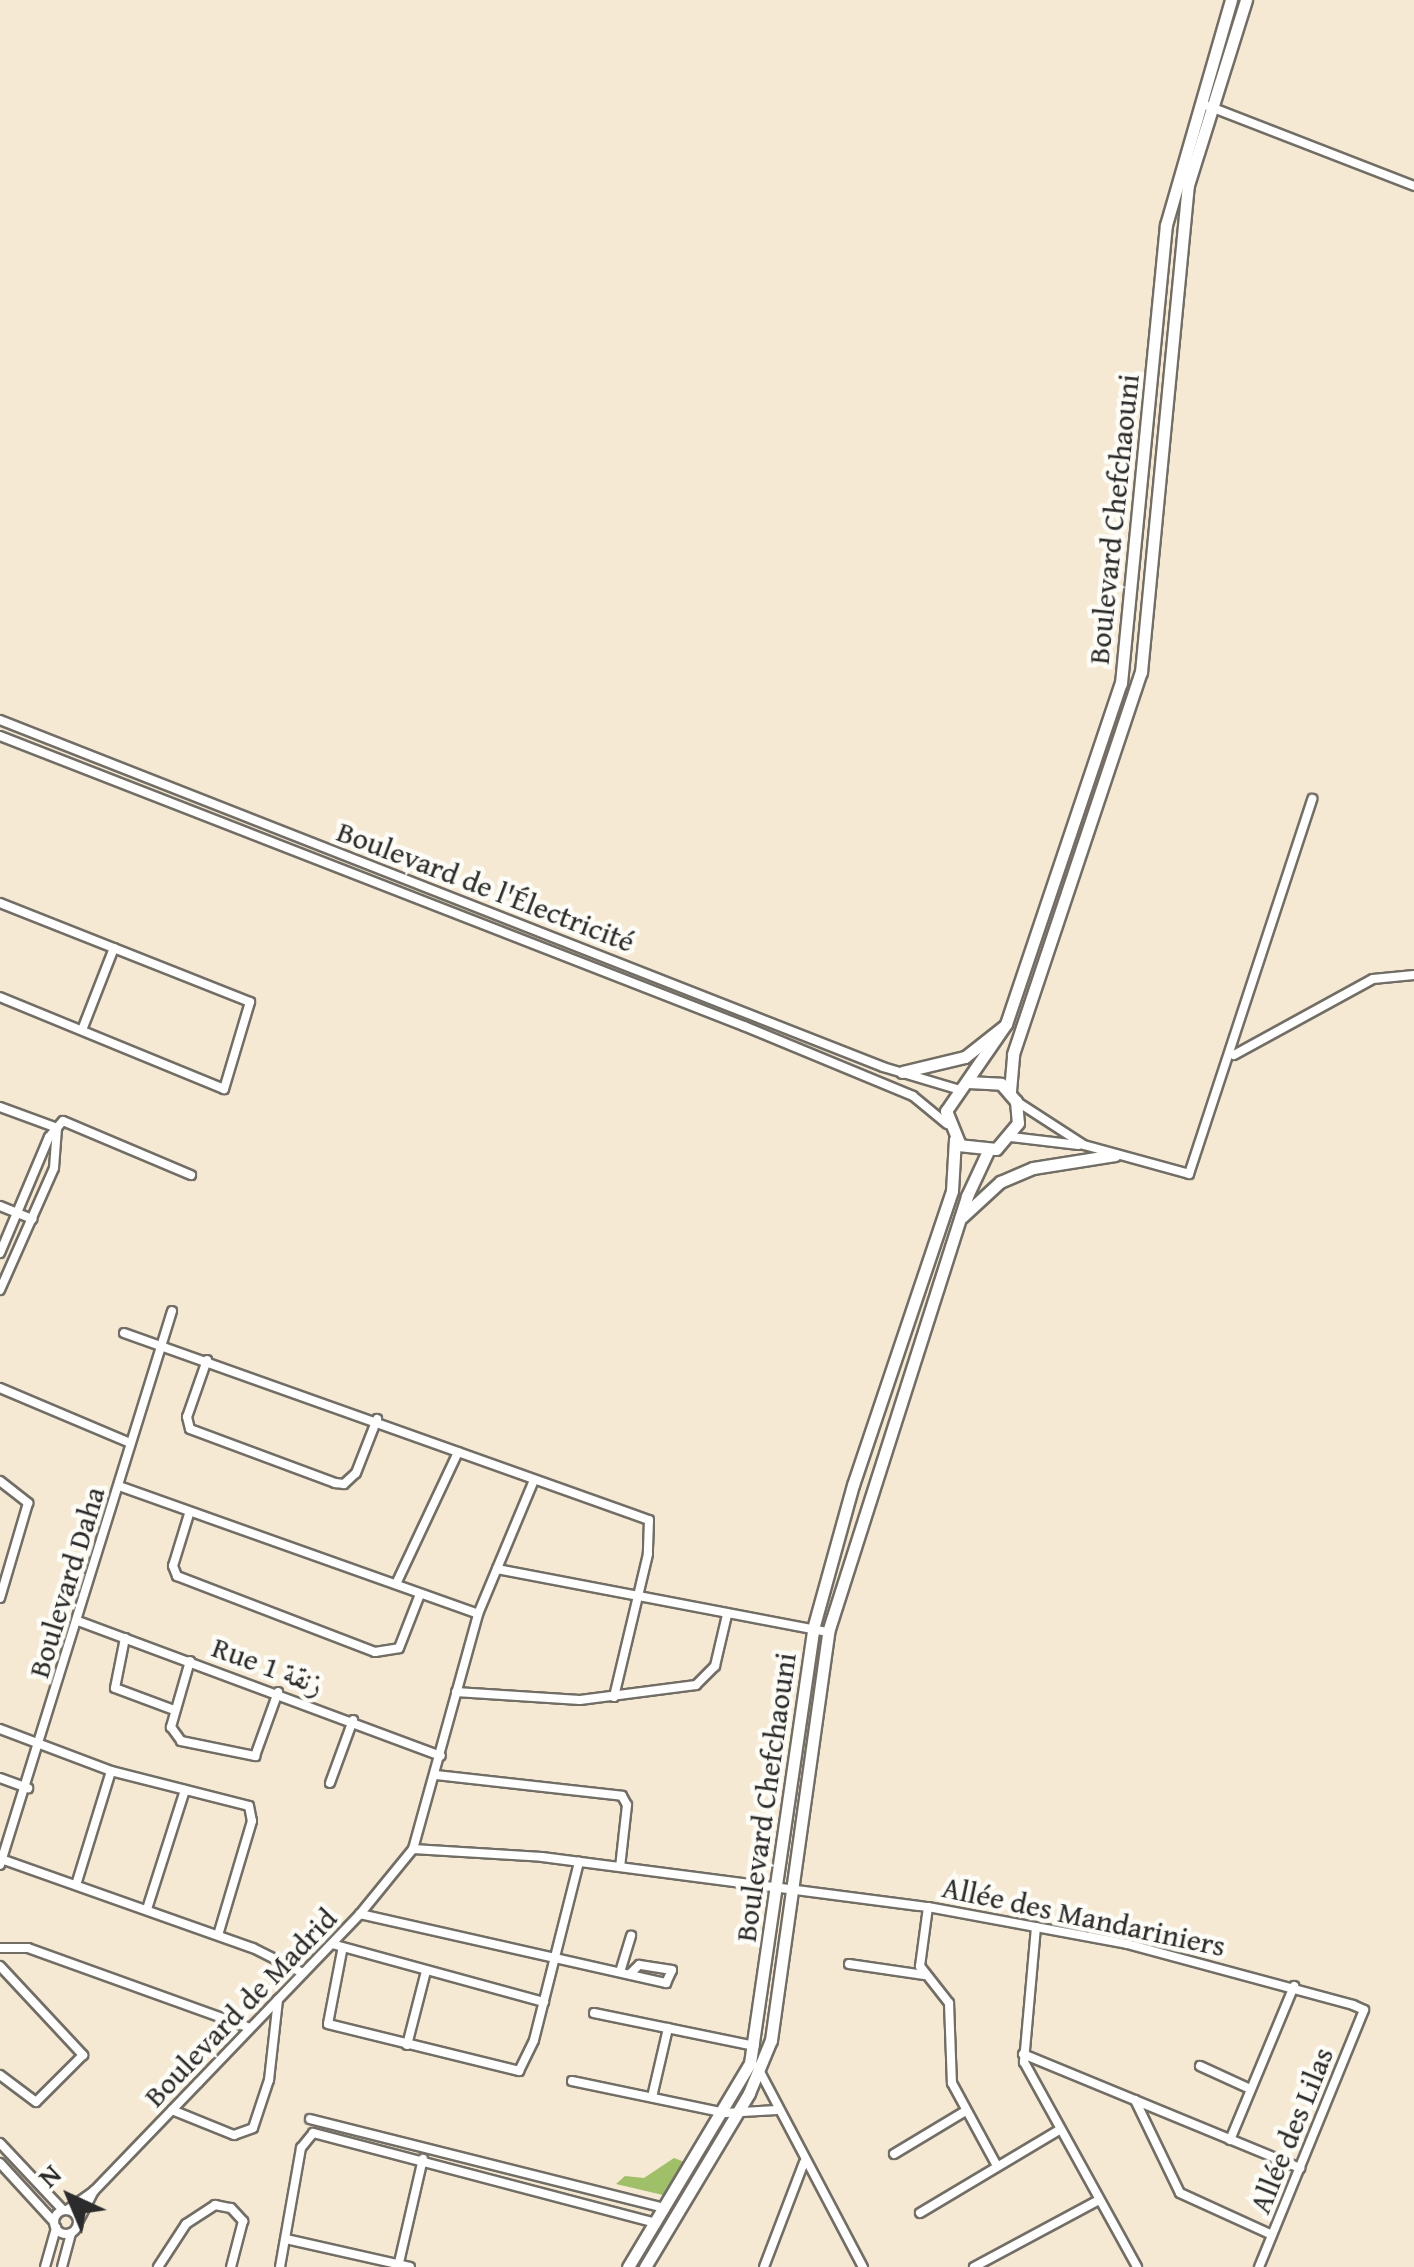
<!DOCTYPE html>
<html>
<head>
<meta charset="utf-8">
<style>
  body { margin:0 }
  #map { position:relative; width:1414px; height:2267px; overflow:hidden; background:#f5e9d3; font-family:"Gentium Book Plus",Amiri,serif }
  div>[style] { position:absolute }
  .green>* { inset:0; background:#9fbf68 }
  .roads { filter:drop-shadow(2px 0 #726e66) drop-shadow(-2px 0 #726e66) drop-shadow(0 2px #726e66) drop-shadow(0 -2px #726e66) }
  .street>* { height:8px; margin:-4px; padding:0 4px; transform-origin:4px; border-radius:4px; background:#fff }
  .street>.ring { margin:-4px; padding:0; box-sizing:content-box; background:none; border:8px solid #fff; border-radius:50% }
  .secondary>* { height:11px; margin:-5.5px; padding:0 5.5px; transform-origin:5.5px; border-radius:5.5px; background:#fff }
  span { translate:-50% -50%; white-space:nowrap; text-align:center; line-height:1.15; -webkit-text-stroke:9px #fdfcf7; paint-order:stroke }
  .street-label { font-size:30px; color:#2b2b2b }
  .north { position:absolute; left:20px; top:2147px; width:100px; height:100px; -webkit-text-stroke:8px #fdfcf7; paint-order:stroke; rotate:316deg; font-size:28px; font-weight:700; line-height:40px; text-align:center; color:#2b2b2b }
  .north::after { content:''; display:block; margin:auto; width:35px; height:45px; background:#2b2b2b; clip-path:polygon(50% 0,100% 100%,50% 72%,0 100%) }
</style>
</head>
<body>
<div id="map">
  <div class="green">
    <div style="clip-path:polygon(674px 2158px,687px 2163px,663px 2195px,616px 2184px,625px 2176px,644px 2178px)"></div>
  </div>
  <div class="roads">
    <div class="street">
      <div style="left:1208px;top:106px;width:221px;rotate:21.2deg"></div>
      <div style="left:0;top:720px;width:949px;rotate:21.45deg"></div>
      <div style="left:883px;top:1067px;width:77px;rotate:16.6deg"></div>
      <div style="left:0;top:736px;width:799px;rotate:21.3deg"></div>
      <div style="left:744px;top:1026px;width:183px;rotate:22.5deg"></div>
      <div style="left:913px;top:1096px;width:44px;rotate:39.5deg"></div>
      <div style="left:0;top:903px;width:269px;rotate:21.6deg"></div>
      <div style="left:250px;top:1002px;width:91px;rotate:106.6deg"></div>
      <div style="left:224px;top:1089px;width:242px;rotate:-157.7deg"></div>
      <div style="left:82px;top:1030px;width:88px;rotate:-68.7deg"></div>
      <div style="left:1234px;top:1055px;width:158px;rotate:-28.7deg"></div>
      <div style="left:1373px;top:979px;width:41px;rotate:-5.6deg"></div>
      <div style="left:1016px;top:1101px;width:81px;rotate:32.9deg"></div>
      <div style="left:1084px;top:1145px;width:109px;rotate:15.4deg"></div>
      <div style="left:1189px;top:1174px;width:395px;rotate:-71.8deg"></div>
      <div style="left:0;top:1107px;width:61px;rotate:20.2deg"></div>
      <div style="left:1011px;top:1137px;width:68px;rotate:6.7deg"></div>
      <div style="left:0;top:1206px;width:35px;rotate:22deg"></div>
      <div style="left:0;top:1253px;width:126px;rotate:-67.1deg"></div>
      <div style="left:49px;top:1137px;width:21px;rotate:-49deg"></div>
      <div style="left:63px;top:1121px;width:139px;rotate:22.9deg"></div>
      <div style="left:0;top:1290px;width:133px;rotate:-66.1deg"></div>
      <div style="left:54px;top:1168px;width:40px;rotate:-85.7deg"></div>
      <div style="left:124px;top:1333px;width:557px;rotate:19.61deg"></div>
      <div style="left:649px;top:1520px;width:34px;rotate:92deg"></div>
      <div style="left:648px;top:1554px;width:147px;rotate:103.4deg"></div>
      <div style="left:207px;top:1360px;width:60px;rotate:109.3deg"></div>
      <div style="left:187px;top:1417px;width:12px;rotate:76deg"></div>
      <div style="left:190px;top:1429px;width:155px;rotate:20.4deg"></div>
      <div style="left:335px;top:1483px;width:9px;rotate:6deg"></div>
      <div style="left:344px;top:1484px;width:16px;rotate:-43deg"></div>
      <div style="left:356px;top:1473px;width:58px;rotate:-68.7deg"></div>
      <div style="left:0;top:1388px;width:141px;rotate:22.9deg"></div>
      <div style="left:0;top:1481px;width:36px;rotate:38deg"></div>
      <div style="left:28px;top:1503px;width:99px;rotate:106.4deg"></div>
      <div style="left:119px;top:1486px;width:381px;rotate:19.6deg"></div>
      <div style="left:189px;top:1514px;width:54px;rotate:107.1deg"></div>
      <div style="left:173px;top:1566px;width:11px;rotate:68deg"></div>
      <div style="left:177px;top:1576px;width:212px;rotate:21deg"></div>
      <div style="left:375px;top:1652px;width:24px;rotate:-9deg"></div>
      <div style="left:399px;top:1648px;width:58px;rotate:-68.7deg"></div>
      <div style="left:497px;top:1569px;width:337px;rotate:10.8deg"></div>
      <div style="left:396px;top:1584px;width:146px;rotate:-64.8deg"></div>
      <div style="left:78px;top:1621px;width:387px;rotate:20.4deg"></div>
      <div style="left:125px;top:1638px;width:51px;rotate:101.3deg"></div>
      <div style="left:115px;top:1688px;width:63px;rotate:20.4deg"></div>
      <div style="left:190px;top:1661px;width:69px;rotate:106.1deg"></div>
      <div style="left:171px;top:1727px;width:17px;rotate:54deg"></div>
      <div style="left:181px;top:1741px;width:76px;rotate:11.5deg"></div>
      <div style="left:255px;top:1756px;width:68px;rotate:-70.2deg"></div>
      <div style="left:456px;top:1692px;width:124px;rotate:3.7deg"></div>
      <div style="left:580px;top:1700px;width:117px;rotate:-7.4deg"></div>
      <div style="left:696px;top:1685px;width:27px;rotate:-45deg"></div>
      <div style="left:715px;top:1666px;width:52px;rotate:-76.8deg"></div>
      <div style="left:0;top:1729px;width:119px;rotate:20.7deg"></div>
      <div style="left:111px;top:1771px;width:142px;rotate:14.2deg"></div>
      <div style="left:249px;top:1806px;width:15px;rotate:79deg"></div>
      <div style="left:252px;top:1821px;width:119px;rotate:106.6deg"></div>
      <div style="left:436px;top:1775px;width:187px;rotate:6.4deg"></div>
      <div style="left:622px;top:1796px;width:10px;rotate:61deg"></div>
      <div style="left:627px;top:1805px;width:62px;rotate:96.4deg"></div>
      <div style="left:0;top:1778px;width:30px;rotate:20deg"></div>
      <div style="left:330px;top:1783px;width:67px;rotate:-69.9deg"></div>
      <div style="left:413px;top:1849px;width:129px;rotate:3.5deg"></div>
      <div style="left:542px;top:1857px;width:389px;rotate:7.4deg"></div>
      <div style="left:928px;top:1907px;width:202px;rotate:10.5deg"></div>
      <div style="left:1127px;top:1944px;width:234px;rotate:15.1deg"></div>
      <div style="left:1353px;top:2005px;width:12px;rotate:24deg"></div>
      <div style="left:1364px;top:2010px;width:278px;rotate:112.2deg"></div>
      <div style="left:4px;top:1860px;width:264px;rotate:19.5deg"></div>
      <div style="left:253px;top:1948px;width:56px;rotate:26.6deg"></div>
      <div style="left:0;top:1865px;width:580px;rotate:-72.75deg"></div>
      <div style="left:76px;top:1885px;width:119px;rotate:-72.9deg"></div>
      <div style="left:928px;top:1907px;width:60px;rotate:97.7deg"></div>
      <div style="left:920px;top:1966px;width:47px;rotate:51.9deg"></div>
      <div style="left:949px;top:2003px;width:80px;rotate:87.9deg"></div>
      <div style="left:952px;top:2083px;width:92px;rotate:61.5deg"></div>
      <div style="left:147px;top:1909px;width:125px;rotate:-72.3deg"></div>
      <div style="left:360px;top:1914px;width:314px;rotate:12.7deg"></div>
      <div style="left:666px;top:1983px;width:14px;rotate:-65deg"></div>
      <div style="left:672px;top:1970px;width:33px;rotate:-171deg"></div>
      <div style="left:639px;top:1965px;width:13px;rotate:135deg"></div>
      <div style="left:1036px;top:1927px;width:136px;rotate:95.1deg"></div>
      <div style="left:1024px;top:2062px;width:234px;rotate:61.1deg"></div>
      <div style="left:332px;top:1944px;width:220px;rotate:15.3deg"></div>
      <div style="left:0;top:1948px;width:28px"></div>
      <div style="left:28px;top:1948px;width:236px;rotate:19.8deg"></div>
      <div style="left:342px;top:1951px;width:74px;rotate:100.9deg"></div>
      <div style="left:328px;top:2024px;width:197px;rotate:13.8deg"></div>
      <div style="left:519px;top:2071px;width:34px;rotate:-64deg"></div>
      <div style="left:534px;top:2040px;width:184px;rotate:-75.8deg"></div>
      <div style="left:849px;top:1964px;width:76px;rotate:8.3deg"></div>
      <div style="left:0;top:1966px;width:122px;rotate:47deg"></div>
      <div style="left:83px;top:2055px;width:66px;rotate:135deg"></div>
      <div style="left:36px;top:2102px;width:45px;rotate:-143.1deg"></div>
      <div style="left:620px;top:1972px;width:38px;rotate:-73deg"></div>
      <div style="left:594px;top:2013px;width:164px;rotate:11.6deg"></div>
      <div style="left:407px;top:2045px;width:76px;rotate:-75.6deg"></div>
      <div style="left:1023px;top:2054px;width:300px;rotate:22.4deg"></div>
      <div style="left:1200px;top:2066px;width:55px;rotate:24.7deg"></div>
      <div style="left:758px;top:2068px;width:225px;rotate:62.2deg"></div>
      <div style="left:572px;top:2081px;width:156px;rotate:11.8deg"></div>
      <div style="left:725px;top:2113px;width:52px;rotate:-3.3deg"></div>
      <div style="left:652px;top:2097px;width:71px;rotate:-76.9deg"></div>
      <div style="left:1135px;top:2100px;width:103px;rotate:64.2deg"></div>
      <div style="left:1180px;top:2193px;width:101px;rotate:24.5deg"></div>
      <div style="left:172px;top:2110px;width:67px;rotate:22deg"></div>
      <div style="left:234px;top:2135px;width:20px;rotate:-20deg"></div>
      <div style="left:253px;top:2128px;width:51px;rotate:-71.6deg"></div>
      <div style="left:269px;top:2080px;width:81px;rotate:-83.6deg"></div>
      <div style="left:310px;top:2119px;width:366px;rotate:14.1deg"></div>
      <div style="left:1230px;top:2140px;width:167px;rotate:-67.4deg"></div>
      <div style="left:0;top:2143px;width:92px;rotate:46.8deg"></div>
      <div style="left:894px;top:2154px;width:82px;rotate:-31deg"></div>
      <div style="left:0;top:2163px;width:80px;rotate:47.5deg"></div>
      <div class="ring" style="left:54px;top:2210px;width:16px;height:16px"></div>
      <div style="left:67px;top:2210px;width:33px;rotate:-35deg"></div>
      <div style="left:94px;top:2191px;width:150px;rotate:-46.1deg"></div>
      <div style="left:198px;top:2083px;width:234px;rotate:-46.2deg"></div>
      <div style="left:360px;top:1914px;width:84px;rotate:-50.8deg"></div>
      <div style="left:413px;top:1849px;width:244px;rotate:-74.5deg"></div>
      <div style="left:478px;top:1614px;width:145px;rotate:-67.3deg"></div>
      <div style="left:920px;top:2213px;width:162px;rotate:-30.8deg"></div>
      <div style="left:79px;top:2220px;width:33px;rotate:-63deg"></div>
      <div style="left:286px;top:2239px;width:127px;rotate:12.7deg"></div>
      <div style="left:45px;top:2267px;width:41px;rotate:-74.2deg"></div>
      <div style="left:62px;top:2267px;width:35px;rotate:-75deg"></div>
      <div style="left:158px;top:2267px;width:51px;rotate:-56.9deg"></div>
      <div style="left:186px;top:2224px;width:35px;rotate:-33deg"></div>
      <div style="left:215px;top:2205px;width:16px;rotate:11deg"></div>
      <div style="left:231px;top:2208px;width:18px;rotate:47deg"></div>
      <div style="left:243px;top:2221px;width:48px;rotate:104.6deg"></div>
      <div style="left:280px;top:2267px;width:121px;rotate:-80deg"></div>
      <div style="left:301px;top:2148px;width:19px;rotate:-51deg"></div>
      <div style="left:313px;top:2133px;width:355px;rotate:14.7deg"></div>
      <div style="left:398px;top:2267px;width:111px;rotate:-77deg"></div>
      <div style="left:764px;top:2267px;width:112px;rotate:-69.1deg"></div>
      <div style="left:974px;top:2267px;width:142px;rotate:-28.2deg"></div>
    </div>
    <div class="secondary">
      <div style="left:902px;top:1072px;width:65px;rotate:-13.4deg"></div>
      <div style="left:965px;top:1057px;width:48px;rotate:-38.3deg"></div>
      <div style="left:968px;top:1082px;width:33px;rotate:3deg"></div>
      <div style="left:1001px;top:1084px;width:23px;rotate:49deg"></div>
      <div style="left:1016px;top:1101px;width:22px;rotate:85deg"></div>
      <div style="left:1018px;top:1123px;width:34px;rotate:130deg"></div>
      <div style="left:996px;top:1149px;width:36px;rotate:-174deg"></div>
      <div style="left:960px;top:1145px;width:37px;rotate:-112deg"></div>
      <div style="left:946px;top:1111px;width:106px;rotate:-55.4deg"></div>
      <div style="left:1006px;top:1024px;width:360px;rotate:-71.4deg"></div>
      <div style="left:1121px;top:683px;width:460px;rotate:-84.4deg"></div>
      <div style="left:1166px;top:225px;width:234px;rotate:-73.9deg"></div>
      <div style="left:1010px;top:1091px;width:37px;rotate:-85deg"></div>
      <div style="left:1013px;top:1054px;width:403px;rotate:-71.5deg"></div>
      <div style="left:1141px;top:672px;width:489px;rotate:-84.5deg"></div>
      <div style="left:1188px;top:185px;width:194px;rotate:-72.6deg"></div>
      <div style="left:962px;top:1217px;width:52px;rotate:-42.6deg"></div>
      <div style="left:1000px;top:1182px;width:36px;rotate:-23deg"></div>
      <div style="left:1033px;top:1168px;width:83px;rotate:-9deg"></div>
      <div style="left:628px;top:2267px;width:238px;rotate:-59.1deg"></div>
      <div style="left:750px;top:2063px;width:439px;rotate:-81.7deg"></div>
      <div style="left:813px;top:1629px;width:149px;rotate:-74.5deg"></div>
      <div style="left:853px;top:1485px;width:310px;rotate:-71.4deg"></div>
      <div style="left:952px;top:1191px;width:52px;rotate:-86.7deg"></div>
      <div style="left:645px;top:2267px;width:203px;rotate:-59.1deg"></div>
      <div style="left:749px;top:2093px;width:57px;rotate:-67.5deg"></div>
      <div style="left:771px;top:2040px;width:412px;rotate:-82deg"></div>
      <div style="left:828px;top:1632px;width:458px;rotate:-72.3deg"></div>
      <div style="left:967px;top:1196px;width:50px;rotate:-65deg"></div>
    </div>
  </div>
  <div class="street-label">
    <span style="left:1113px;top:519px;rotate:-84deg">Boulevard Chefchaouni</span>
    <span style="left:486px;top:886px;rotate:21deg">Boulevard de l'Électricité</span>
    <span style="left:66px;top:1582px;rotate:-73deg">Boulevard Daha</span>
    <span style="left:268px;top:1665px;rotate:20deg">Rue 1 زنقة</span>
    <span style="left:765px;top:1797px;rotate:-82deg">Boulevard Chefchaouni</span>
    <span style="left:1084px;top:1916px;rotate:12deg">Allée des Mandariniers</span>
    <span style="left:240px;top:2007px;rotate:-46deg">Boulevard de Madrid</span>
    <span style="left:1291px;top:2130px;rotate:-68deg">Allée des Lilas</span>
  </div>
  <div class="north">N</div>
</div>
</body>
</html>
